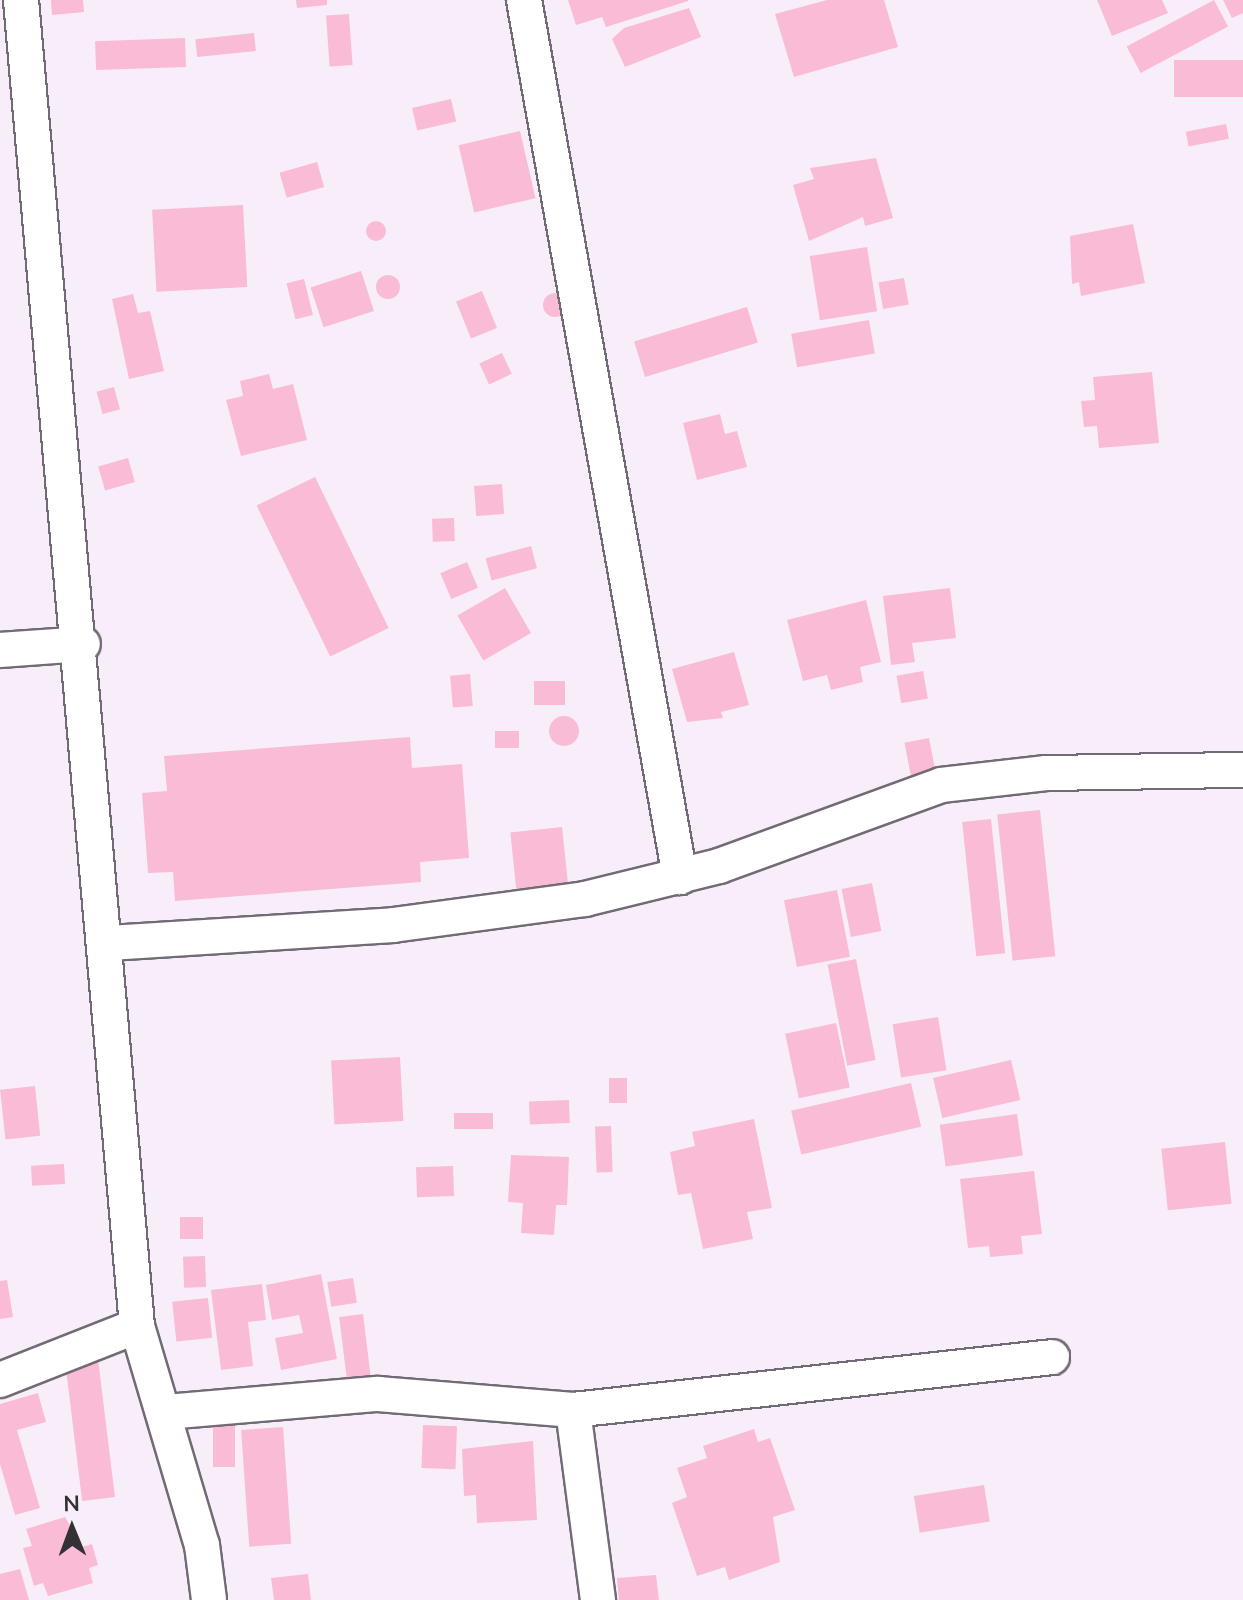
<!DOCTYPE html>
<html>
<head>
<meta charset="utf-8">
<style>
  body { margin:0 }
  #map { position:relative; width:1243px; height:1600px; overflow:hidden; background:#f7eefa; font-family:"Nunito Sans",sans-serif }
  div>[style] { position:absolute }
  .building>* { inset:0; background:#f9bbd6; transform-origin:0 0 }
  .round { border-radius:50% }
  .roads { filter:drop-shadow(2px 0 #726a74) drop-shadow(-2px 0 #726a74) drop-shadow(0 2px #726a74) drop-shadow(0 -2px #726a74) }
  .minor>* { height:34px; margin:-17px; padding:0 17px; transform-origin:17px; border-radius:17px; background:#fff }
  span { translate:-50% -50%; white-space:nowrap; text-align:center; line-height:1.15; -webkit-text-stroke:6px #f7eefa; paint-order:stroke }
  .north { position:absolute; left:32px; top:1488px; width:80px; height:80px; -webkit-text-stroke:6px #f7eefa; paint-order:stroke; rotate:359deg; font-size:22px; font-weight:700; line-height:32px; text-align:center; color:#343135 }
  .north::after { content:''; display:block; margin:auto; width:28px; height:36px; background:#343135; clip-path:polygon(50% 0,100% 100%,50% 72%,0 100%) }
</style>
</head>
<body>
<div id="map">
  <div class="building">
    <div style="clip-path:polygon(51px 0,83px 0,84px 12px,52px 15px)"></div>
    <div style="clip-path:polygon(296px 0,327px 0,327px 5px,297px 8px)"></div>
    <div style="clip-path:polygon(568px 0,688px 0,688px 1px,606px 27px,602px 17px,576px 25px)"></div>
    <div style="clip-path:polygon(827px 0,884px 0,898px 47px,794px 77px,775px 14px)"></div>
    <div style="clip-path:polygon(1097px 0,1162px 0,1168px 13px,1112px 36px)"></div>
    <div style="left:1214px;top:0;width:30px;height:99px;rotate:62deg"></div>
    <div style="clip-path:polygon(1223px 0,1243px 0,1243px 13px,1232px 18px)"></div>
    <div style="clip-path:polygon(689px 8px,701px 37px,625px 67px,612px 39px,624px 28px)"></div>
    <div style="left:349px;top:14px;width:51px;height:23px;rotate:86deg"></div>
    <div style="left:254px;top:33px;width:18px;height:59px;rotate:84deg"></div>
    <div style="left:185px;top:38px;width:29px;height:90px;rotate:88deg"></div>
    <div style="left:1243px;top:60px;width:37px;height:69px;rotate:90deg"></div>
    <div style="left:451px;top:99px;width:23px;height:40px;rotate:77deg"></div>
    <div style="left:1226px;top:124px;width:15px;height:41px;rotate:79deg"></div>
    <div style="left:520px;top:131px;width:69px;height:63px;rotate:77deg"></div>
    <div style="clip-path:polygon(876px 158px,893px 218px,865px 226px,863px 217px,809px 241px,793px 185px,814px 179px,810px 168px)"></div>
    <div style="left:317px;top:162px;width:26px;height:39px;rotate:74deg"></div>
    <div style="left:243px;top:205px;width:82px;height:91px;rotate:87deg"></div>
    <div class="round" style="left:366px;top:221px;width:20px;height:20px"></div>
    <div style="clip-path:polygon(1133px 224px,1145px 283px,1081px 296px,1079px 282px,1072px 284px,1070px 236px)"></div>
    <div style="left:867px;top:247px;width:65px;height:58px;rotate:81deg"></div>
    <div style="left:361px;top:271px;width:42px;height:53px;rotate:72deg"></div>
    <div class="round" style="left:376px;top:275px;width:24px;height:24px"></div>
    <div style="left:904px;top:278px;width:27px;height:26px;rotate:80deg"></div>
    <div style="left:304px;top:279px;width:37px;height:18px;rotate:76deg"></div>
    <div style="left:482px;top:291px;width:40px;height:28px;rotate:68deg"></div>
    <div class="round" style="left:543px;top:293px;width:24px;height:24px"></div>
    <div style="clip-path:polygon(133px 294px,138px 313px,150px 311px,164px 371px,129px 379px,112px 299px)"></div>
    <div style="left:747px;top:307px;width:37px;height:118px;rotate:73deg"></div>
    <div style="left:869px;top:320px;width:34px;height:79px;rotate:80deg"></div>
    <div style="left:502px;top:353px;width:23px;height:25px;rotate:65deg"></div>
    <div style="clip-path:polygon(1152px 372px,1159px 443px,1099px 448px,1097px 426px,1084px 427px,1081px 401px,1095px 400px,1093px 377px)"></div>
    <div style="clip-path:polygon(269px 374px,273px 389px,293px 384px,307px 440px,241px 456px,226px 400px,243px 396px,240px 381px)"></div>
    <div style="left:114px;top:387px;width:23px;height:18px;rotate:75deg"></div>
    <div style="clip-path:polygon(720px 414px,725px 434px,737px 431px,747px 467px,697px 480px,683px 423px)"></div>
    <div style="left:128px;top:458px;width:25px;height:31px;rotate:74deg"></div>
    <div style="left:315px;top:477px;width:168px;height:65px;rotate:64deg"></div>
    <div style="left:502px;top:484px;width:30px;height:28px;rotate:86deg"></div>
    <div style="left:454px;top:518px;width:23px;height:22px;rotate:88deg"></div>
    <div style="left:531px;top:546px;width:23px;height:47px;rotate:75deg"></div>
    <div style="left:467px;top:562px;width:28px;height:29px;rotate:67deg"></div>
    <div style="left:505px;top:588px;width:52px;height:55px;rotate:60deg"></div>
    <div style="clip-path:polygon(950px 588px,956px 638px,912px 643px,915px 662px,891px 665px,883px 596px)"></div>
    <div style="clip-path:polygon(866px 600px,881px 662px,860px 667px,863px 682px,831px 690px,827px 675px,803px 681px,787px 620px)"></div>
    <div style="clip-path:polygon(734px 652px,749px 705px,721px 712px,723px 718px,687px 722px,672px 669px)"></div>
    <div style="left:923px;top:671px;width:28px;height:27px;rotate:80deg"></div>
    <div style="left:470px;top:674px;width:32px;height:20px;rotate:85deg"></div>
    <div style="left:534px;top:681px;width:31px;height:24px"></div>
    <div class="round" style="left:549px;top:716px;width:30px;height:30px"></div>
    <div style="left:519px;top:731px;width:17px;height:24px;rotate:90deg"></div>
    <div style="clip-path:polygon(410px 737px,412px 768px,462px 764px,469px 858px,420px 862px,421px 882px,175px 901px,173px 872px,148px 873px,142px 793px,167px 791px,164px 756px)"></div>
    <div style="left:929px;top:738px;width:41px;height:25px;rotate:79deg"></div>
    <div style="left:1040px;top:810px;width:147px;height:43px;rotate:84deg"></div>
    <div style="left:991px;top:819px;width:135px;height:29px;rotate:84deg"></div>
    <div style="left:562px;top:827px;width:57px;height:52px;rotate:84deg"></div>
    <div style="left:872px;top:883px;width:49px;height:31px;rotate:79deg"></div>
    <div style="left:837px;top:890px;width:68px;height:54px;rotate:79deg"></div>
    <div style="left:856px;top:959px;width:103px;height:29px;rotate:79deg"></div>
    <div style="left:938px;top:1017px;width:54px;height:46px;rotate:81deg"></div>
    <div style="left:836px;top:1023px;width:66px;height:52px;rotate:78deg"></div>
    <div style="left:400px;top:1057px;width:64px;height:69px;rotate:87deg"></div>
    <div style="left:1011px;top:1060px;width:41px;height:80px;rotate:77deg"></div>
    <div style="left:609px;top:1078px;width:18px;height:25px"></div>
    <div style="left:911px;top:1083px;width:45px;height:123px;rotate:77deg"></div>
    <div style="left:35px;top:1086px;width:50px;height:35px;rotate:84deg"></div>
    <div style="left:569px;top:1100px;width:23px;height:40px;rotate:88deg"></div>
    <div style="left:454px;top:1113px;width:39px;height:16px"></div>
    <div style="left:1017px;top:1114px;width:42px;height:78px;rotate:82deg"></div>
    <div style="clip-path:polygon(754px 1119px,772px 1208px,747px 1212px,753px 1239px,703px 1249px,691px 1193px,678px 1195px,670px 1152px,695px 1146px,692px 1132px)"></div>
    <div style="left:611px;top:1126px;width:46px;height:16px;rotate:88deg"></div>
    <div style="left:1225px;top:1142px;width:62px;height:64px;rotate:84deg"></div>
    <div style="clip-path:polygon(511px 1155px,569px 1157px,567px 1205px,556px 1205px,554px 1235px,521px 1233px,523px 1203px,508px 1202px)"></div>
    <div style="left:64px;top:1164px;width:20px;height:33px;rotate:87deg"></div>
    <div style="left:453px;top:1166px;width:30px;height:37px;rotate:88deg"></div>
    <div style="clip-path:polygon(1034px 1171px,1042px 1234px,1021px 1236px,1023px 1254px,990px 1257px,989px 1246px,968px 1248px,960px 1179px)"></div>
    <div style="left:180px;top:1217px;width:23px;height:22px"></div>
    <div style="left:205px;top:1256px;width:31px;height:22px;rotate:88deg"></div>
    <div style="clip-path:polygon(321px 1274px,337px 1359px,281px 1370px,275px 1338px,303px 1333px,299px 1315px,272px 1320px,266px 1285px)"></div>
    <div style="left:353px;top:1278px;width:25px;height:26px;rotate:81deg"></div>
    <div style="clip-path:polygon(7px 1280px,13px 1317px,0 1319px,0 1281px)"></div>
    <div style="clip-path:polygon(262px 1284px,266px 1320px,248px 1322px,253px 1366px,221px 1370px,211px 1290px)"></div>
    <div style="left:208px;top:1298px;width:40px;height:36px;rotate:84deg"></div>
    <div style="left:363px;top:1314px;width:62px;height:24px;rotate:83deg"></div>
    <div style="left:98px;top:1359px;width:139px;height:33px;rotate:83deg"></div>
    <div style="clip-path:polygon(38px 1393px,46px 1422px,17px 1430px,40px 1508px,15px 1515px,0 1464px,0 1404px)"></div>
    <div style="left:213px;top:1425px;width:22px;height:42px"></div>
    <div style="left:423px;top:1425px;width:34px;height:43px;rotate:2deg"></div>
    <div style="left:283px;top:1427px;width:117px;height:42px;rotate:86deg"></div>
    <div style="clip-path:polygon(754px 1429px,758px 1442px,770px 1438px,795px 1510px,773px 1517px,780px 1562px,729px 1580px,725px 1567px,697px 1576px,672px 1503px,687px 1497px,677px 1468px,707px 1458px,703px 1446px)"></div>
    <div style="clip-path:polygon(533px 1441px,537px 1520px,477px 1523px,476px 1495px,464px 1496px,462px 1449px)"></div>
    <div style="left:984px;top:1485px;width:37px;height:71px;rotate:81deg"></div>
    <div style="clip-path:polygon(65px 1517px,82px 1547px,92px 1544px,98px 1565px,89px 1568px,93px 1583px,48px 1596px,43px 1583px,34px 1586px,23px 1548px,32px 1546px,26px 1529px)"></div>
    <div style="clip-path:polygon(20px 1569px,29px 1600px,0 1600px,0 1574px)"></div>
    <div style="clip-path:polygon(308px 1574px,311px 1600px,274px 1600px,271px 1578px)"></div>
    <div style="clip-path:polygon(656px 1575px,659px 1600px,619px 1600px,617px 1578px)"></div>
  </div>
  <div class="roads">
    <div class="minor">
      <div style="left:21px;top:0;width:1331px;rotate:85deg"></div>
      <div style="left:137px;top:1326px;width:228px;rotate:73.5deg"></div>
      <div style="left:202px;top:1545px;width:55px;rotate:82.7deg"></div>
      <div style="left:524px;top:0;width:891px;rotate:79.91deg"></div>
      <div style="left:0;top:650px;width:83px;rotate:-4.1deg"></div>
      <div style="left:109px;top:943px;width:285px;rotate:-3.6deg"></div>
      <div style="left:393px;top:925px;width:194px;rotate:-7.7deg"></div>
      <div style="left:585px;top:899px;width:138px;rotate:-13.8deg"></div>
      <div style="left:719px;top:866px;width:236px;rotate:-20deg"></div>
      <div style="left:941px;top:785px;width:106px;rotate:-6.5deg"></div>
      <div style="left:1046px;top:773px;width:197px;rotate:-0.9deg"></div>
      <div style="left:0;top:1380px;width:147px;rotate:-21.5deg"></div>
      <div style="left:573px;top:1410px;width:192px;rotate:82.5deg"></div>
      <div style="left:166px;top:1412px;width:213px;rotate:-4.9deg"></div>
      <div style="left:378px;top:1394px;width:196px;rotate:4.7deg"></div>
      <div style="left:573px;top:1410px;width:482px;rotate:-6.3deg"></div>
    </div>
  </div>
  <div class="north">N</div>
</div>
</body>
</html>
